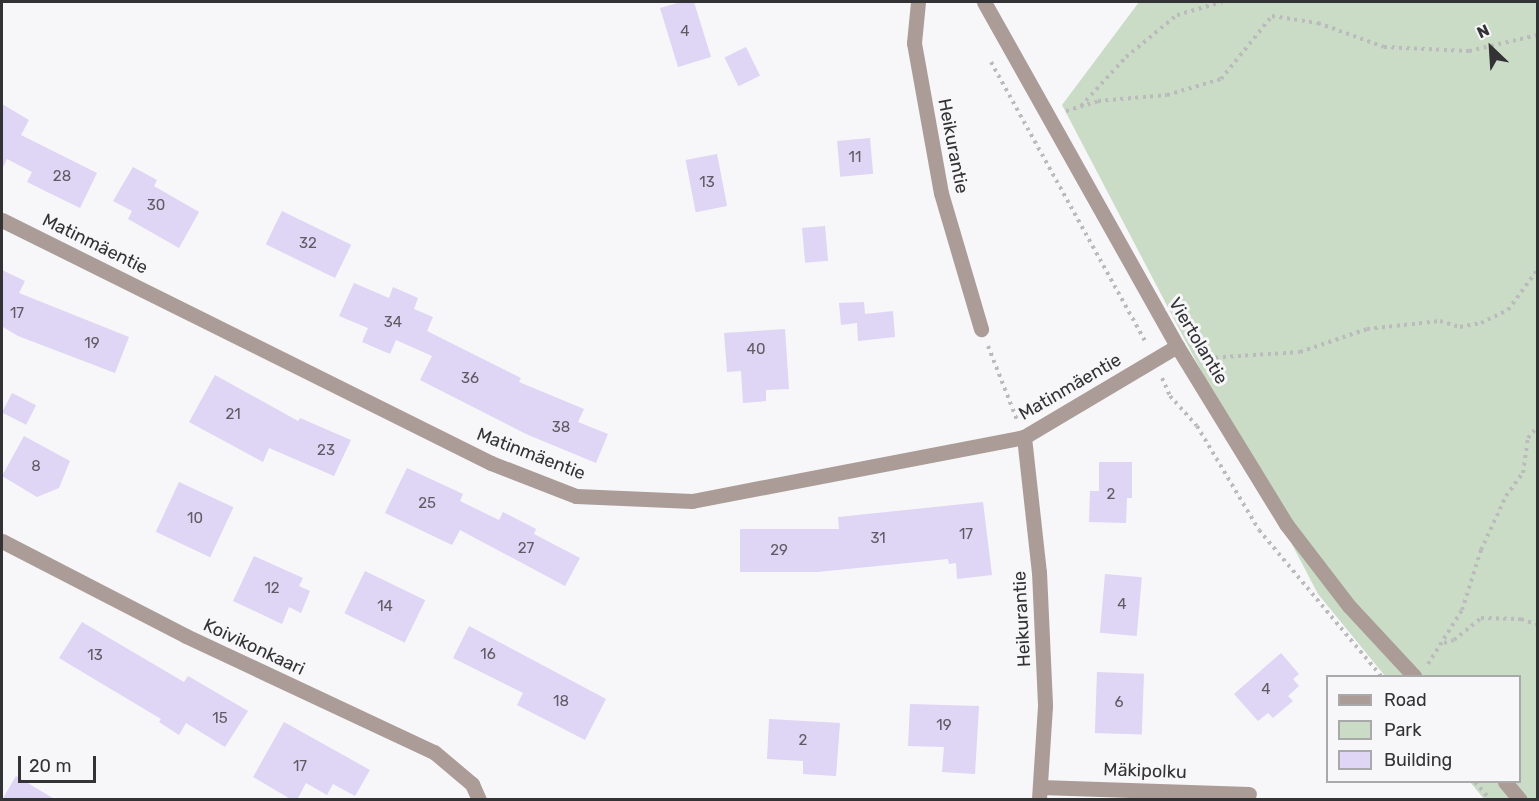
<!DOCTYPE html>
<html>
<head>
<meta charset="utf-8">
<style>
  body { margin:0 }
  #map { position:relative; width:1539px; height:801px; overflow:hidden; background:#f7f6f9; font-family:Rubik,sans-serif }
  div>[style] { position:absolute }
  .green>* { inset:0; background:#cadcc6 }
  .building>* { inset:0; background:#dfd5f4; transform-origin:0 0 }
  .path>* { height:4px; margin-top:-2px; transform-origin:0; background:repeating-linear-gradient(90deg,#bbbabd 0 3px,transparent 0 7.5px) }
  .street>* { height:15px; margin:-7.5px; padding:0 7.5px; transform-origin:7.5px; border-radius:7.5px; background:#ab9c97 }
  span { translate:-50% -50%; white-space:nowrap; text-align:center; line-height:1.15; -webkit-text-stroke:6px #f7f6f9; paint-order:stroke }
  .number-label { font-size:15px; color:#5e5b64 }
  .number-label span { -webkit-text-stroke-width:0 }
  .street-label { font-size:18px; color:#333234 }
  .frame { position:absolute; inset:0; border:3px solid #333234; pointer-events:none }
  .legend { position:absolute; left:1326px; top:675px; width:195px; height:108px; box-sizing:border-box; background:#f7f6f9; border:2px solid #a9a8aa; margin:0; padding:8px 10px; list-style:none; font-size:18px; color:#333234 }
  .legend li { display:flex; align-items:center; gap:12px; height:30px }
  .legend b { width:30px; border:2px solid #a9a8aa }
  .north { position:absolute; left:1461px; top:18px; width:60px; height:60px; -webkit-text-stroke:4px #f7f6f9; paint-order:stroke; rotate:335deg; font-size:16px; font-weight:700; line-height:24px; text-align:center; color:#333234 }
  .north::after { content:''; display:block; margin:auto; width:21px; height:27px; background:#333234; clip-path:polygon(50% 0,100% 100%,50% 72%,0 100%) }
  .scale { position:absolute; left:18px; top:756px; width:78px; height:27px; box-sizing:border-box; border:3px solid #333234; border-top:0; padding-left:8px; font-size:18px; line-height:21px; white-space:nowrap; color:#333234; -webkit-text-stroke:4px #f7f6f9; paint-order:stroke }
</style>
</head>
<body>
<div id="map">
  <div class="green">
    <div style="clip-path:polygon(1139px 2px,1537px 2px,1537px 799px,1484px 799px,1470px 782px,1520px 782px,1520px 676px,1385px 676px,1318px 594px,1062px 105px)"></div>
  </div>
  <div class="building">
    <div style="clip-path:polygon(681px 2px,694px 2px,711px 57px,678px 67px,660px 8px)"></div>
    <div style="left:746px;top:47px;width:32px;height:24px;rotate:64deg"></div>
    <div style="clip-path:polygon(2px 104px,29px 120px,21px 135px,97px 173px,80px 208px,27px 182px,32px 172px,7px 159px,2px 169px)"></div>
    <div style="left:870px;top:138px;width:36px;height:33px;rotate:85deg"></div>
    <div style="left:717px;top:154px;width:53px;height:32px;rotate:79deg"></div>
    <div style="clip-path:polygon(133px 167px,157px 180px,154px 186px,199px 212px,179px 248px,128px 219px,132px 211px,113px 201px)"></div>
    <div style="left:282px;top:211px;width:77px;height:37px;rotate:26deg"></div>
    <div style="left:825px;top:226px;width:35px;height:23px;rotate:85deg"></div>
    <div style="clip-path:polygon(2px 270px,25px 281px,19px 293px,129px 337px,115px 373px,18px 336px,3px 327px,2px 330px)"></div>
    <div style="clip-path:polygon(354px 283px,389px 298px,393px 287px,418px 298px,414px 309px,433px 317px,427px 331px,521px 378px,519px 382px,584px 409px,578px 422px,608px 434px,596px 463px,526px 434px,420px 380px,432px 356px,396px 340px,390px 354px,362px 342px,368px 328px,339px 316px)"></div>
    <div style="clip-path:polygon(864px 302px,865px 314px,893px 311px,895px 337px,858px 341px,857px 323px,841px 325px,839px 303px)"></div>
    <div style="clip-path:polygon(785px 329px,789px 389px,766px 390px,766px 401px,743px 403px,741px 371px,727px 372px,724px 333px)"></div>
    <div style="clip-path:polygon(215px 375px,298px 421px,300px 418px,351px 440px,334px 476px,269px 448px,263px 462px,189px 422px)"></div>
    <div style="left:12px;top:393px;width:27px;height:22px;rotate:27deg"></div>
    <div style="clip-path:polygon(24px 436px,70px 461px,59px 488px,37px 497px,2px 476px)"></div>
    <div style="clip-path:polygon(1099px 462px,1132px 462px,1132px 498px,1127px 498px,1126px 523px,1089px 522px,1090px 491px,1099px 491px)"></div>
    <div style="clip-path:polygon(407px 468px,463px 494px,460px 501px,499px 520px,503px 512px,536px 529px,534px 534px,580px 558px,565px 586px,460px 530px,452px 545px,385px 513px)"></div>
    <div style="left:179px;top:482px;width:60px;height:55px;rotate:25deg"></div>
    <div style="clip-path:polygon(983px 502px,992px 575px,957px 579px,956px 563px,949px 564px,948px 559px,817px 572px,740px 572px,740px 529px,839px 529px,838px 517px)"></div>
    <div style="clip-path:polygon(254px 556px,303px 578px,299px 586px,310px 591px,301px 613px,289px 607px,282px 624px,233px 601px)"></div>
    <div style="left:365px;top:571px;width:67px;height:47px;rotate:26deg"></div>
    <div style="left:1105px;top:574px;width:37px;height:59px;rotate:5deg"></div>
    <div style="clip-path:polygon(82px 622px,184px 682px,188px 676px,248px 711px,225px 747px,186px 723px,179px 735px,159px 722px,161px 719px,59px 658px)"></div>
    <div style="clip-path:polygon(469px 626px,606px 699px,585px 740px,517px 705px,523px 693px,453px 658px)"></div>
    <div style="clip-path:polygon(1281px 653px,1299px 674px,1293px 679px,1299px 686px,1288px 696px,1293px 701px,1273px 718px,1268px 713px,1258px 721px,1234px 694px)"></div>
    <div style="left:1097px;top:672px;width:47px;height:61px;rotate:2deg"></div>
    <div style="clip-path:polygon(910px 704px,979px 706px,975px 774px,942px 772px,944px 747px,908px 746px)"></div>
    <div style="clip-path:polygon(769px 719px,840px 723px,836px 776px,803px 774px,803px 761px,767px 759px)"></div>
    <div style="clip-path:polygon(284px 722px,370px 770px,355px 796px,333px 784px,327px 795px,306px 783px,297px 800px,292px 800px,253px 777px)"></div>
    <div style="clip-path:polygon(16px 776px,56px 800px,2px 800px)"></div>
  </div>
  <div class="path">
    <div style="left:991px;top:62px;width:319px;rotate:61.1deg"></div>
    <div style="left:1081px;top:106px;width:67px;rotate:-47.4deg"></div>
    <div style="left:1126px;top:57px;width:66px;rotate:-39.5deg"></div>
    <div style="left:1177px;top:15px;width:47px;rotate:-16.1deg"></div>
    <div style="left:1066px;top:111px;width:34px;rotate:-17deg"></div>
    <div style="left:1098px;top:101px;width:69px;rotate:-5deg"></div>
    <div style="left:1167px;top:95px;width:56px;rotate:-16.5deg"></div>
    <div style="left:1221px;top:79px;width:81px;rotate:-51deg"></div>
    <div style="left:1272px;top:16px;width:47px;rotate:8.7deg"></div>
    <div style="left:1318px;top:23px;width:70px;rotate:20deg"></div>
    <div style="left:1384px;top:47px;width:85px;rotate:2.7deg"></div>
    <div style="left:1469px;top:51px;width:71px;rotate:-13.1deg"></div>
    <div style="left:988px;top:346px;width:79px;rotate:68.6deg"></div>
    <div style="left:1208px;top:358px;width:92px;rotate:-3.7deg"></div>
    <div style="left:1300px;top:352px;width:71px;rotate:-18.9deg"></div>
    <div style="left:1367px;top:329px;width:73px;rotate:-6.3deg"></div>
    <div style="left:1440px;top:321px;width:21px;rotate:17deg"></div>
    <div style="left:1460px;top:327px;width:21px;rotate:-11deg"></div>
    <div style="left:1481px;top:323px;width:30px;rotate:-26deg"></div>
    <div style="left:1508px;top:310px;width:51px;rotate:-53.8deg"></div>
    <div style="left:1162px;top:378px;width:20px;rotate:66deg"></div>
    <div style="left:1170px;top:396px;width:40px;rotate:48deg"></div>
    <div style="left:1197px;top:426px;width:121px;rotate:59.2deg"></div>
    <div style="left:1259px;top:530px;width:190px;rotate:50.1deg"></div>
    <div style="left:1444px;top:643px;width:10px;rotate:-17deg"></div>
    <div style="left:1454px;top:640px;width:35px;rotate:-39deg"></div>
    <div style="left:1481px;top:618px;width:40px;rotate:1.4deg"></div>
    <div style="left:1521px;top:619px;width:18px;rotate:19deg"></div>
    <div style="left:1428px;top:664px;width:64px;rotate:-57.8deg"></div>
    <div style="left:1462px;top:610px;width:63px;rotate:-72.4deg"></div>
    <div style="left:1481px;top:550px;width:60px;rotate:-65.2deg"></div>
    <div style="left:1506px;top:496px;width:29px;rotate:-54deg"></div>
    <div style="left:1523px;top:473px;width:35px;rotate:-82deg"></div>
    <div style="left:1528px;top:438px;width:16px;rotate:-50deg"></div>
    <div style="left:1475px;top:782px;width:20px;rotate:49deg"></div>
  </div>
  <div class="street">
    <div style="left:918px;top:2px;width:41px;rotate:95.6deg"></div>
    <div style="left:914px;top:43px;width:152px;rotate:79.8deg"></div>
    <div style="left:941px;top:193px;width:142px;rotate:73.6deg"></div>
    <div style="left:984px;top:2px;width:394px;rotate:60.7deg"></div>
    <div style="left:1177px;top:346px;width:209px;rotate:58.5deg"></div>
    <div style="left:1286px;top:524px;width:103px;rotate:52.5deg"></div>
    <div style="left:1349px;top:606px;width:96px;rotate:47.1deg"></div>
    <div style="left:2px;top:220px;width:546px;rotate:26.42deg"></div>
    <div style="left:491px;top:463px;width:91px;rotate:21.2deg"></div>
    <div style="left:576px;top:496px;width:116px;rotate:2.5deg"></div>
    <div style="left:692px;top:501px;width:338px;rotate:-10.9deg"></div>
    <div style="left:1024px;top:437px;width:178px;rotate:-30.7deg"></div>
    <div style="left:1024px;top:437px;width:136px;rotate:83.7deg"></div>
    <div style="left:1039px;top:572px;width:134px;rotate:87.4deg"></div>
    <div style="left:1045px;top:706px;width:94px;rotate:93.7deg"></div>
    <div style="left:2px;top:541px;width:207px;rotate:27.3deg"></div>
    <div style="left:186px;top:636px;width:274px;rotate:25.1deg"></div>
    <div style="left:434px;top:752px;width:50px;rotate:40.1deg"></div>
    <div style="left:472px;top:784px;width:17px;rotate:66deg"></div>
    <div style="left:1505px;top:782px;width:23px;rotate:50deg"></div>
    <div style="left:1040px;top:787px;width:209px;rotate:1.9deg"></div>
  </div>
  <div class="number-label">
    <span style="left:685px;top:32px">4</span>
    <span style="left:855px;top:158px">11</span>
    <span style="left:62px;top:177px">28</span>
    <span style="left:707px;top:183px">13</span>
    <span style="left:156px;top:206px">30</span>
    <span style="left:308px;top:244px">32</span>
    <span style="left:17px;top:314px">17</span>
    <span style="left:393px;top:323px">34</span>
    <span style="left:92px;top:344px">19</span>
    <span style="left:756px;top:350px">40</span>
    <span style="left:470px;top:379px">36</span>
    <span style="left:233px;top:415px">21</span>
    <span style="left:561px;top:428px">38</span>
    <span style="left:326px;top:451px">23</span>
    <span style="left:36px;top:467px">8</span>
    <span style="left:1111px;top:495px">2</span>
    <span style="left:427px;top:504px">25</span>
    <span style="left:195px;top:519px">10</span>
    <span style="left:966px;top:535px">17</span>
    <span style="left:878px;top:539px">31</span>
    <span style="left:526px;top:549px">27</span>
    <span style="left:779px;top:551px">29</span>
    <span style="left:272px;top:589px">12</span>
    <span style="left:1122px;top:605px">4</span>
    <span style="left:385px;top:607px">14</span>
    <span style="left:488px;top:655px">16</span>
    <span style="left:95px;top:656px">13</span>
    <span style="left:1266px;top:690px">4</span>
    <span style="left:561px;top:702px">18</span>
    <span style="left:1119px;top:703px">6</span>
    <span style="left:220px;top:719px">15</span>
    <span style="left:944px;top:726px">19</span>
    <span style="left:803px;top:741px">2</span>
    <span style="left:300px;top:767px">17</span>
  </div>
  <div class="street-label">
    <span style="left:953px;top:146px;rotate:79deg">Heikurantie</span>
    <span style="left:95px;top:244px;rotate:26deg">Matinmäentie</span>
    <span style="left:1198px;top:341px;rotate:59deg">Viertolantie</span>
    <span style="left:1070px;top:387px;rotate:-30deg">Matinmäentie</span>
    <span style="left:531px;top:454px;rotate:21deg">Matinmäentie</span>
    <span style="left:1022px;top:619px;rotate:-93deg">Heikurantie</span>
    <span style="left:254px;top:647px;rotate:25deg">Koivikonkaari</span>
    <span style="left:1145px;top:771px;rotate:2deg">Mäkipolku</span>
  </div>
  <div class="frame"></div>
  <ul class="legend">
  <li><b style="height:8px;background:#ab9c97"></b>Road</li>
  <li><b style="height:16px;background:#cadcc6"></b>Park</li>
  <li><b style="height:16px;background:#dfd5f4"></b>Building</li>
  </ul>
  <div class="north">N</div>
  <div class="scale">20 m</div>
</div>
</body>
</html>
